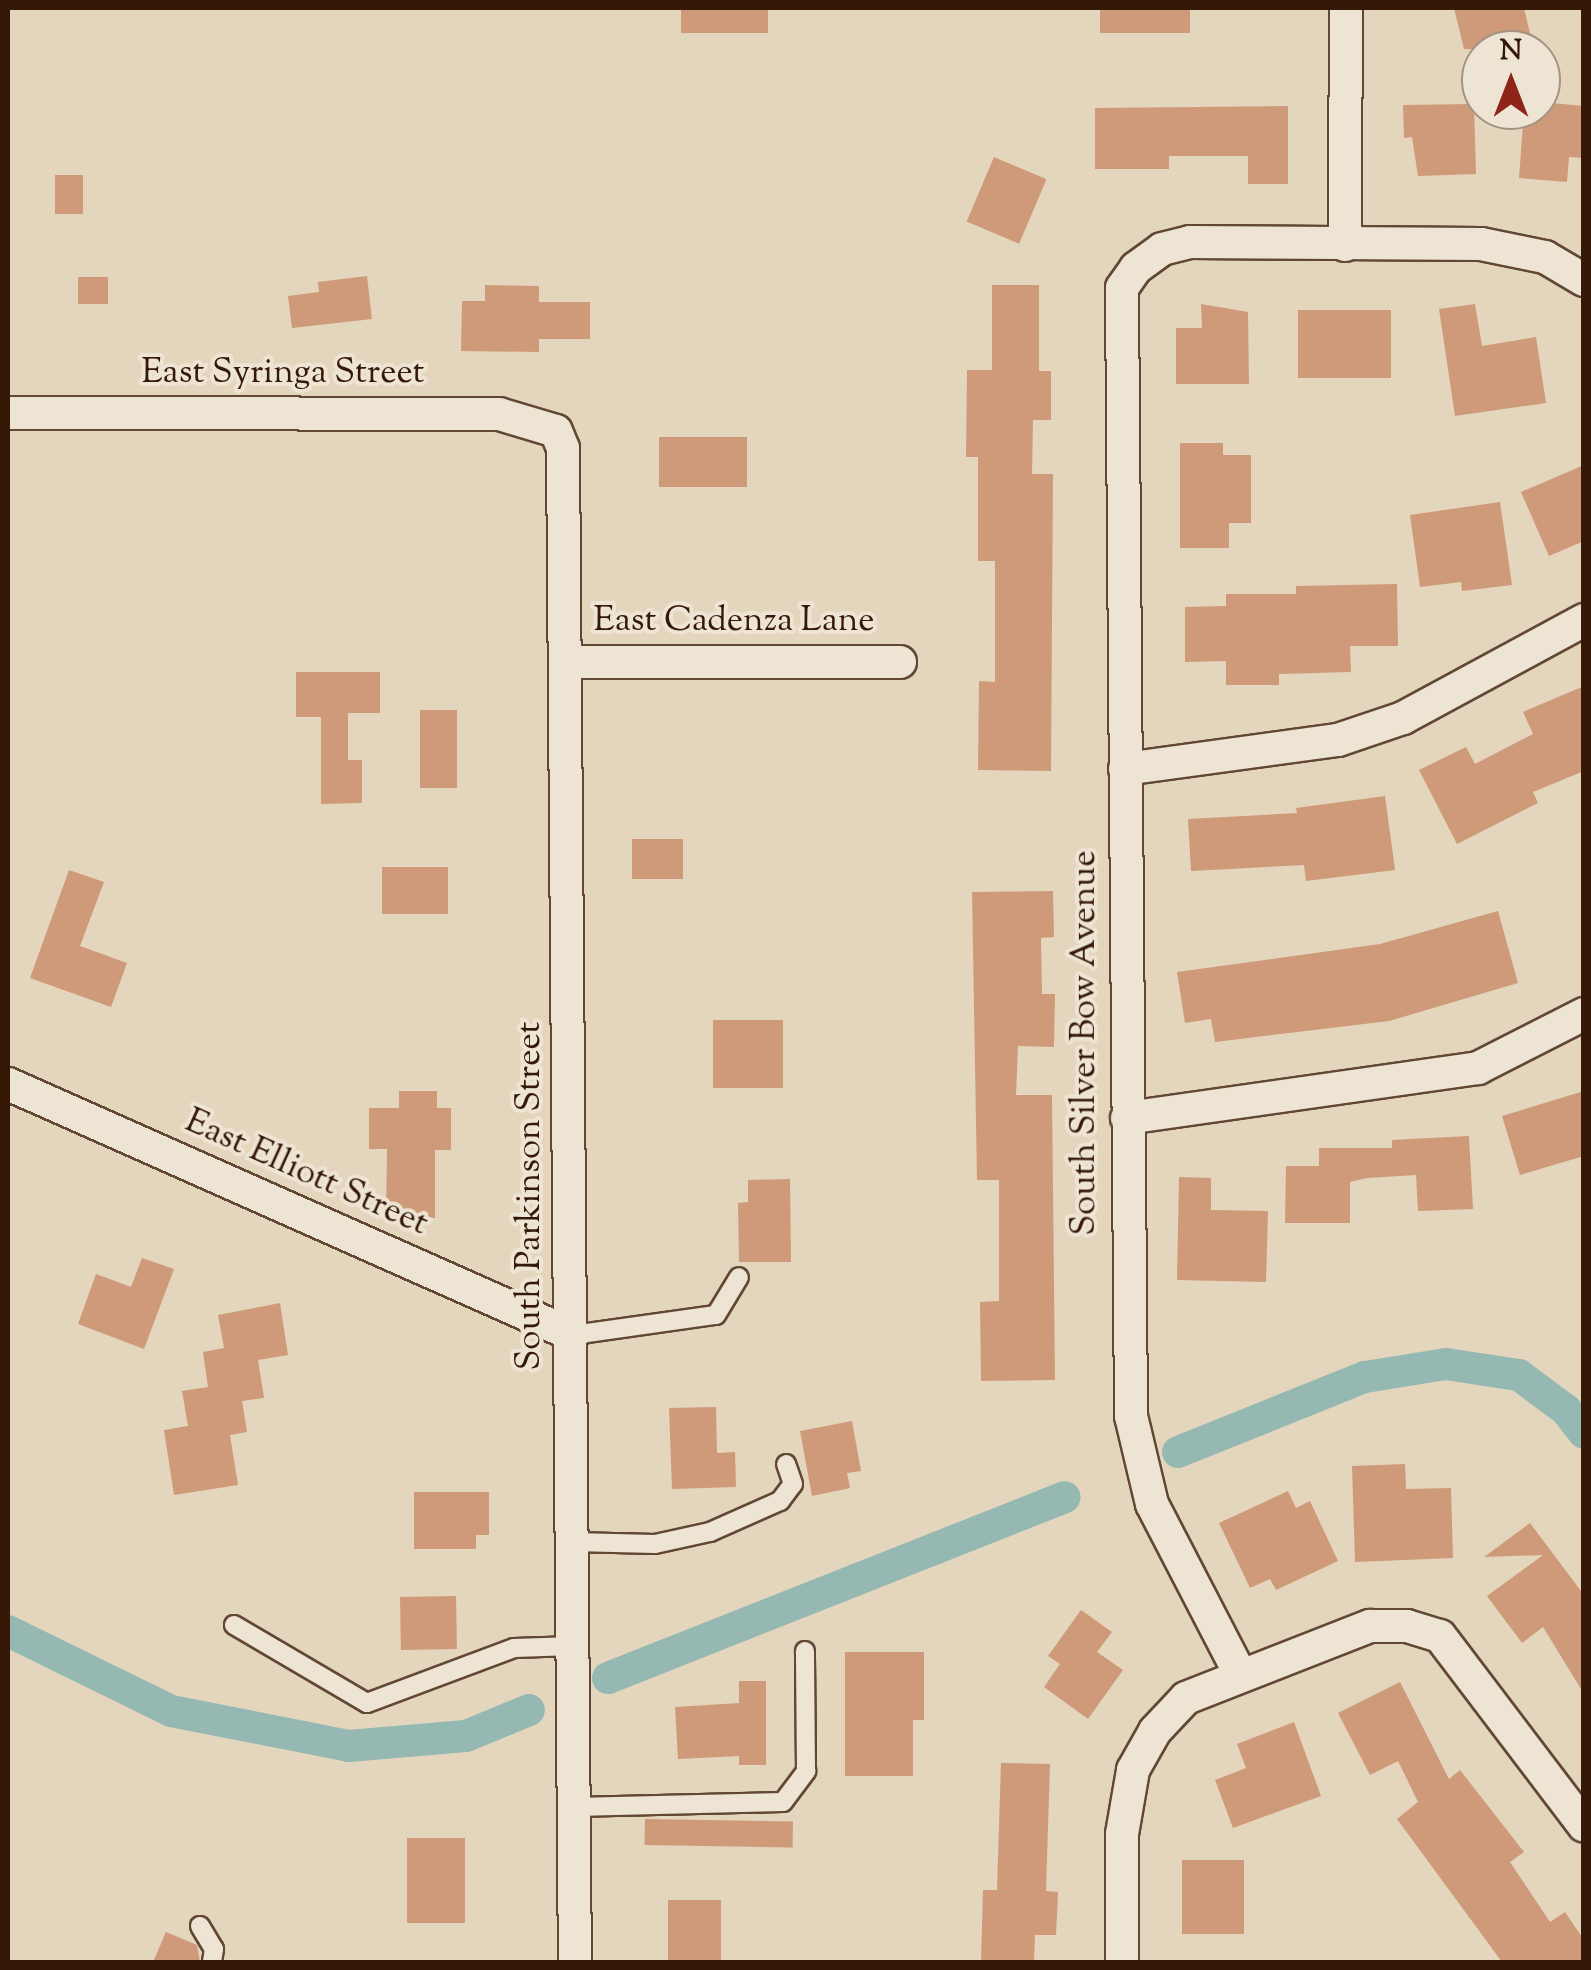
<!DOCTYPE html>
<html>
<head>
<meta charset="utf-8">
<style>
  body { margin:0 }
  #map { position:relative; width:1591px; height:1970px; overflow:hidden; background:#e4d5bd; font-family:"Sorts Mill Goudy",serif }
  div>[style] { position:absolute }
  .canal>* { height:32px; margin:-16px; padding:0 16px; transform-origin:16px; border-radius:16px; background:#95b9b2 }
  .building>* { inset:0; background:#ce9a79; transform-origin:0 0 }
  .roads { filter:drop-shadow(2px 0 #624734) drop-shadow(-2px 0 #624734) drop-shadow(0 2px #624734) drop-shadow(0 -2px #624734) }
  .service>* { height:18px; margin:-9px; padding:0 9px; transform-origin:9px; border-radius:9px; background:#ede4d4 }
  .minor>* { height:32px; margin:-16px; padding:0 16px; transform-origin:16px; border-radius:16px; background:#ede4d4 }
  span { translate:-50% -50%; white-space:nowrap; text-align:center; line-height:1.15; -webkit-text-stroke:8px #ede4d4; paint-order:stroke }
  .street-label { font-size:35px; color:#361806 }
  .frame { position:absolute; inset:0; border:10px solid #361806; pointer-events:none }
  .north { position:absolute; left:1461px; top:30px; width:100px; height:100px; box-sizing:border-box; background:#ede4d4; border:2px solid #a49282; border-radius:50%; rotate:0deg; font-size:28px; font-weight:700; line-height:40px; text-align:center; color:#361806 }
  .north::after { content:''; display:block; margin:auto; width:35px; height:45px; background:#8f2418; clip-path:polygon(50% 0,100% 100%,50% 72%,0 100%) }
</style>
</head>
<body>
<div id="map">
  <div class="canal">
    <div style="left:1178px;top:1452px;width:201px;rotate:-21.9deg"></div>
    <div style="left:1365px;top:1377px;width:82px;rotate:-9.1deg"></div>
    <div style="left:1446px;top:1364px;width:74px;rotate:8.6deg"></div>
    <div style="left:1519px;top:1375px;width:59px;rotate:36.7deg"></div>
    <div style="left:1566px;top:1410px;width:29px;rotate:52deg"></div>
    <div style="left:8px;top:1631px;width:182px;rotate:26.1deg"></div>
    <div style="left:171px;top:1711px;width:181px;rotate:11.1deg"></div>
    <div style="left:349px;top:1746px;width:117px;rotate:-4.9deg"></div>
    <div style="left:466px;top:1736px;width:68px;rotate:-22.4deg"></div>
    <div style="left:608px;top:1678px;width:491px;rotate:-21.6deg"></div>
  </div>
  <div class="building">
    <div style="left:681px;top:8px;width:87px;height:25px"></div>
    <div style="left:1100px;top:8px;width:90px;height:25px"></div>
    <div style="clip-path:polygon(1454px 8px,1524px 8px,1534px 50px,1464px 49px)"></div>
    <div style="clip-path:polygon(1541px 102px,1584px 106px,1584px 158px,1569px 157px,1567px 182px,1519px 178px,1524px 110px,1541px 110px)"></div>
    <div style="clip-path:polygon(1474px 104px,1476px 174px,1418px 176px,1412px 137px,1404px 138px,1403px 105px)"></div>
    <div style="clip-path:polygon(1288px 106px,1288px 184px,1248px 184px,1248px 156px,1169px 156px,1169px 169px,1095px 169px,1095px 108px)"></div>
    <div style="left:994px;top:157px;width:57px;height:70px;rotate:23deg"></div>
    <div style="left:55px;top:175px;width:28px;height:39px"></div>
    <div style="clip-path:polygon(367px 276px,372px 319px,292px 328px,288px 296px,319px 292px,318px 282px)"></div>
    <div style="left:78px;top:277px;width:30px;height:27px"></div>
    <div style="clip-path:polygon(485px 285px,539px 286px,539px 302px,590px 302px,590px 339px,539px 339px,539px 352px,461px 351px,462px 301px,485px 301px)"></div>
    <div style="clip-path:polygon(992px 285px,1039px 285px,1039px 371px,1051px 371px,1051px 420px,1033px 420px,1032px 474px,1053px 474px,1051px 771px,978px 770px,979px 681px,995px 682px,995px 561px,978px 561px,978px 457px,966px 457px,967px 370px,992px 370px)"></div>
    <div style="clip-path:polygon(1201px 304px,1248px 312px,1249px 384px,1176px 384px,1176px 328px,1202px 328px)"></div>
    <div style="clip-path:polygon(1475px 304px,1482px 346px,1536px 337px,1546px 403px,1455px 416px,1439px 309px)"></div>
    <div style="left:1298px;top:310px;width:93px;height:68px"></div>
    <div style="left:659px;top:437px;width:88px;height:50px"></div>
    <div style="clip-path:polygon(1180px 443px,1223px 443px,1223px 455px,1251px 455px,1251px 523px,1229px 523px,1229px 548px,1180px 548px)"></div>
    <div style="clip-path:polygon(1584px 465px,1584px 541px,1549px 556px,1521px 492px)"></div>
    <div style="clip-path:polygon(1500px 502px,1512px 585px,1462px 591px,1461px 582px,1420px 587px,1410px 515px)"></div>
    <div style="clip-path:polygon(1397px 584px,1398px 646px,1350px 646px,1351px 672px,1279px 674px,1279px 685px,1226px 685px,1226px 661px,1185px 662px,1185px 607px,1226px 606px,1226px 594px,1296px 594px,1296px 586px)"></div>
    <div style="clip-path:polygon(296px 672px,380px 672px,380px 713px,348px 713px,348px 760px,362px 760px,362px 803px,321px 804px,321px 717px,296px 717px)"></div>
    <div style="clip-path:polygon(1584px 686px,1584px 771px,1533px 792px,1538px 803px,1457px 844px,1419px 770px,1466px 747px,1475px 764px,1533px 734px,1523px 712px)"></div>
    <div style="left:420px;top:710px;width:37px;height:78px"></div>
    <div style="clip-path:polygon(1385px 796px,1395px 870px,1306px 881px,1304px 865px,1191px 871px,1188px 819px,1297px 813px,1296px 808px)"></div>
    <div style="left:632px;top:839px;width:51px;height:40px"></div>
    <div style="left:382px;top:867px;width:66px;height:47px"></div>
    <div style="clip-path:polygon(69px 870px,104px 882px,80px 946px,127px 963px,111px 1007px,30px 978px)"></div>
    <div style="clip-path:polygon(1053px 891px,1054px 937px,1041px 938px,1042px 994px,1055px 994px,1054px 1047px,1018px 1046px,1016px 1095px,1052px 1095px,1055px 1380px,981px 1381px,980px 1302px,999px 1301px,999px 1180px,977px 1180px,972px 892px)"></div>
    <div style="clip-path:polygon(1498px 911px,1518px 983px,1389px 1021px,1215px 1042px,1211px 1019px,1185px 1023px,1177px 972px,1380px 944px)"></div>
    <div style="left:713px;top:1020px;width:70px;height:68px"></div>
    <div style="clip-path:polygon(399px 1091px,437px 1091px,437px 1108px,451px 1108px,451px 1150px,435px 1150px,435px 1218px,386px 1218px,387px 1149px,369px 1149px,369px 1108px,399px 1108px)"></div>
    <div style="clip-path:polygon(1584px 1091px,1584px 1156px,1520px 1175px,1502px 1116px)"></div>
    <div style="clip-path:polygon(1469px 1136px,1473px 1209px,1418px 1211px,1416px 1175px,1367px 1178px,1350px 1182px,1350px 1223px,1285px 1223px,1286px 1166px,1319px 1166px,1319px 1148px,1392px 1148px,1392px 1140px)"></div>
    <div style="clip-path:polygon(1179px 1177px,1211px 1178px,1211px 1210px,1268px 1211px,1266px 1282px,1177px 1280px)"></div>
    <div style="clip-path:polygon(790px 1179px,791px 1262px,739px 1262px,738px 1203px,748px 1202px,748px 1180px)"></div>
    <div style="clip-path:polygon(142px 1258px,174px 1269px,144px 1349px,78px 1324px,96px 1274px,131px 1287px)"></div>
    <div style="clip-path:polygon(280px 1303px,288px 1355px,258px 1360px,264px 1398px,242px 1401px,247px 1432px,230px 1435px,238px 1485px,174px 1495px,164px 1430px,188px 1426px,182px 1391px,208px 1387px,203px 1352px,224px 1348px,218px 1315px)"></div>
    <div style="clip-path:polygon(716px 1407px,717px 1453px,735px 1452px,736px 1487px,672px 1489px,669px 1408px)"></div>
    <div style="clip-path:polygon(852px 1421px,861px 1471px,847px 1473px,850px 1488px,812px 1496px,800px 1431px)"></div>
    <div style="clip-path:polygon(1405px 1464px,1406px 1489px,1451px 1488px,1453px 1558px,1355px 1562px,1352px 1466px)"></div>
    <div style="clip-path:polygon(1288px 1491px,1296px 1508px,1310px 1501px,1338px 1561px,1276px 1590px,1270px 1579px,1250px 1588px,1219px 1523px)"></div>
    <div style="clip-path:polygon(414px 1492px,489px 1492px,489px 1535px,476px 1535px,476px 1549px,414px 1549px)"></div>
    <div style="clip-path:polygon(1530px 1523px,1584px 1595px,1584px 1694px,1543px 1627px,1522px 1643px,1487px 1596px,1543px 1555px,1484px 1557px)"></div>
    <div style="left:456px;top:1596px;width:53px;height:56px;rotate:89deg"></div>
    <div style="clip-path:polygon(1081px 1610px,1112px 1632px,1097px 1652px,1123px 1670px,1088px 1719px,1044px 1687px,1060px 1664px,1048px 1656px)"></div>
    <div style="clip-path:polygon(845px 1652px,924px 1652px,924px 1720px,913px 1720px,913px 1776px,845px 1776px)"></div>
    <div style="clip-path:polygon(739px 1681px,766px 1681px,766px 1765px,739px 1765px,739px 1756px,678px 1759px,675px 1707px,739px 1703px)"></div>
    <div style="clip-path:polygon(1400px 1682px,1449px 1779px,1460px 1770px,1524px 1852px,1510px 1862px,1550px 1922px,1565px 1912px,1584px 1940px,1584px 1962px,1502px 1962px,1397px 1819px,1418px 1802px,1398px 1761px,1370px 1775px,1338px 1713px)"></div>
    <div style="clip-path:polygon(1294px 1722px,1321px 1796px,1233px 1828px,1215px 1780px,1246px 1768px,1237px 1744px)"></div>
    <div style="clip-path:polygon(1001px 1763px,1050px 1764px,1046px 1891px,1058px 1892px,1056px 1935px,1035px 1935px,1034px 1962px,981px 1962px,983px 1890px,997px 1890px)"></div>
    <div style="left:645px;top:1819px;width:148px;height:26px;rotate:1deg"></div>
    <div style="left:407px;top:1838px;width:58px;height:85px"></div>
    <div style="left:1182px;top:1860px;width:62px;height:74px"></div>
    <div style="left:668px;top:1900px;width:53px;height:62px"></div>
    <div style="clip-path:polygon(166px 1932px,197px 1945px,200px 1962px,153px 1962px)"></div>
  </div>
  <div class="roads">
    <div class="service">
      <div style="left:573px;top:1335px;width:144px;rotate:-8deg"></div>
      <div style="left:716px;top:1315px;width:44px;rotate:-58.8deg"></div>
      <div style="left:573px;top:1542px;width:82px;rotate:1.4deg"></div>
      <div style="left:655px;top:1544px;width:56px;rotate:-12.3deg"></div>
      <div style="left:710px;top:1532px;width:77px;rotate:-23.9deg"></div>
      <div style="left:780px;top:1501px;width:21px;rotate:-53deg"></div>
      <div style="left:793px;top:1484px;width:21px;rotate:-109deg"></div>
      <div style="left:234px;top:1625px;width:154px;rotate:30.4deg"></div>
      <div style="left:367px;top:1703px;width:157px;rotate:-20.5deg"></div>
      <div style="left:514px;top:1648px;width:60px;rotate:-1.9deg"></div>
      <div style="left:574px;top:1807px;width:209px;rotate:-1.4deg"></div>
      <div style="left:783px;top:1802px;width:39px;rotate:-53deg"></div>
      <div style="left:806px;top:1771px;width:120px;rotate:-90.5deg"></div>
      <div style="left:200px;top:1926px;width:27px;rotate:59deg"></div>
      <div style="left:214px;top:1949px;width:13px;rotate:99deg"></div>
    </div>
    <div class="minor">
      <div style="left:1345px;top:245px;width:237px;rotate:-89.8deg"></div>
      <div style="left:8px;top:413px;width:491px;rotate:0.1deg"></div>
      <div style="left:499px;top:414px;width:59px;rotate:16.6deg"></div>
      <div style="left:556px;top:431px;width:18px;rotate:68deg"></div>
      <div style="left:563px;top:448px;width:1514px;rotate:89.55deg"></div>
      <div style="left:567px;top:662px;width:333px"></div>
      <div style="left:1125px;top:769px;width:215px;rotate:-7.8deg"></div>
      <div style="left:1338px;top:740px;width:69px;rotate:-18.7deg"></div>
      <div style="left:1403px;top:718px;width:206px;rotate:-28.4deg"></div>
      <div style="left:8px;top:1084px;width:618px;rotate:23.95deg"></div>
      <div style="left:1127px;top:1118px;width:355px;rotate:-8.1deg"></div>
      <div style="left:1478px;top:1068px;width:119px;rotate:-27deg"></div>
      <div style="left:1239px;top:1672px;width:189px;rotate:-117.4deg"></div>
      <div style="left:1152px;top:1504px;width:90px;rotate:-103.4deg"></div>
      <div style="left:1131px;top:1416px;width:1128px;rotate:-90.46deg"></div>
      <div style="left:1122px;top:288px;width:24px;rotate:-55deg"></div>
      <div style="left:1136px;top:268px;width:32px;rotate:-36deg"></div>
      <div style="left:1162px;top:249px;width:29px;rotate:-14deg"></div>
      <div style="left:1190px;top:242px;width:291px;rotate:0.4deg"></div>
      <div style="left:1481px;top:244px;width:65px;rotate:11.5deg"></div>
      <div style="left:1545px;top:257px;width:45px;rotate:30.5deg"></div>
      <div style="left:1122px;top:1962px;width:128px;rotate:-90deg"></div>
      <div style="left:1122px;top:1834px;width:65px;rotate:-80.2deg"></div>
      <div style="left:1133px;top:1770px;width:45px;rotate:-60.6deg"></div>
      <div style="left:1155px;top:1731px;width:45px;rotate:-46.8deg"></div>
      <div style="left:1186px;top:1698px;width:198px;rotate:-21.4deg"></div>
      <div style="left:1370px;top:1626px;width:37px"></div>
      <div style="left:1407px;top:1626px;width:34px;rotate:17deg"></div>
      <div style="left:1440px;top:1636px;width:238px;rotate:52.8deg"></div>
    </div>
  </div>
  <div class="street-label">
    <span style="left:283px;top:374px">East Syringa Street</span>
    <span style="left:734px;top:622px">East Cadenza Lane</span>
    <span style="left:1086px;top:1043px;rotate:-90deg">South Silver Bow Avenue</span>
    <span style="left:306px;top:1174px;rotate:24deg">East Elliott Street</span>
    <span style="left:531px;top:1196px;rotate:-90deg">South Parkinson Street</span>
  </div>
  <div class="frame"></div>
  <div class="north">N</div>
</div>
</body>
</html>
